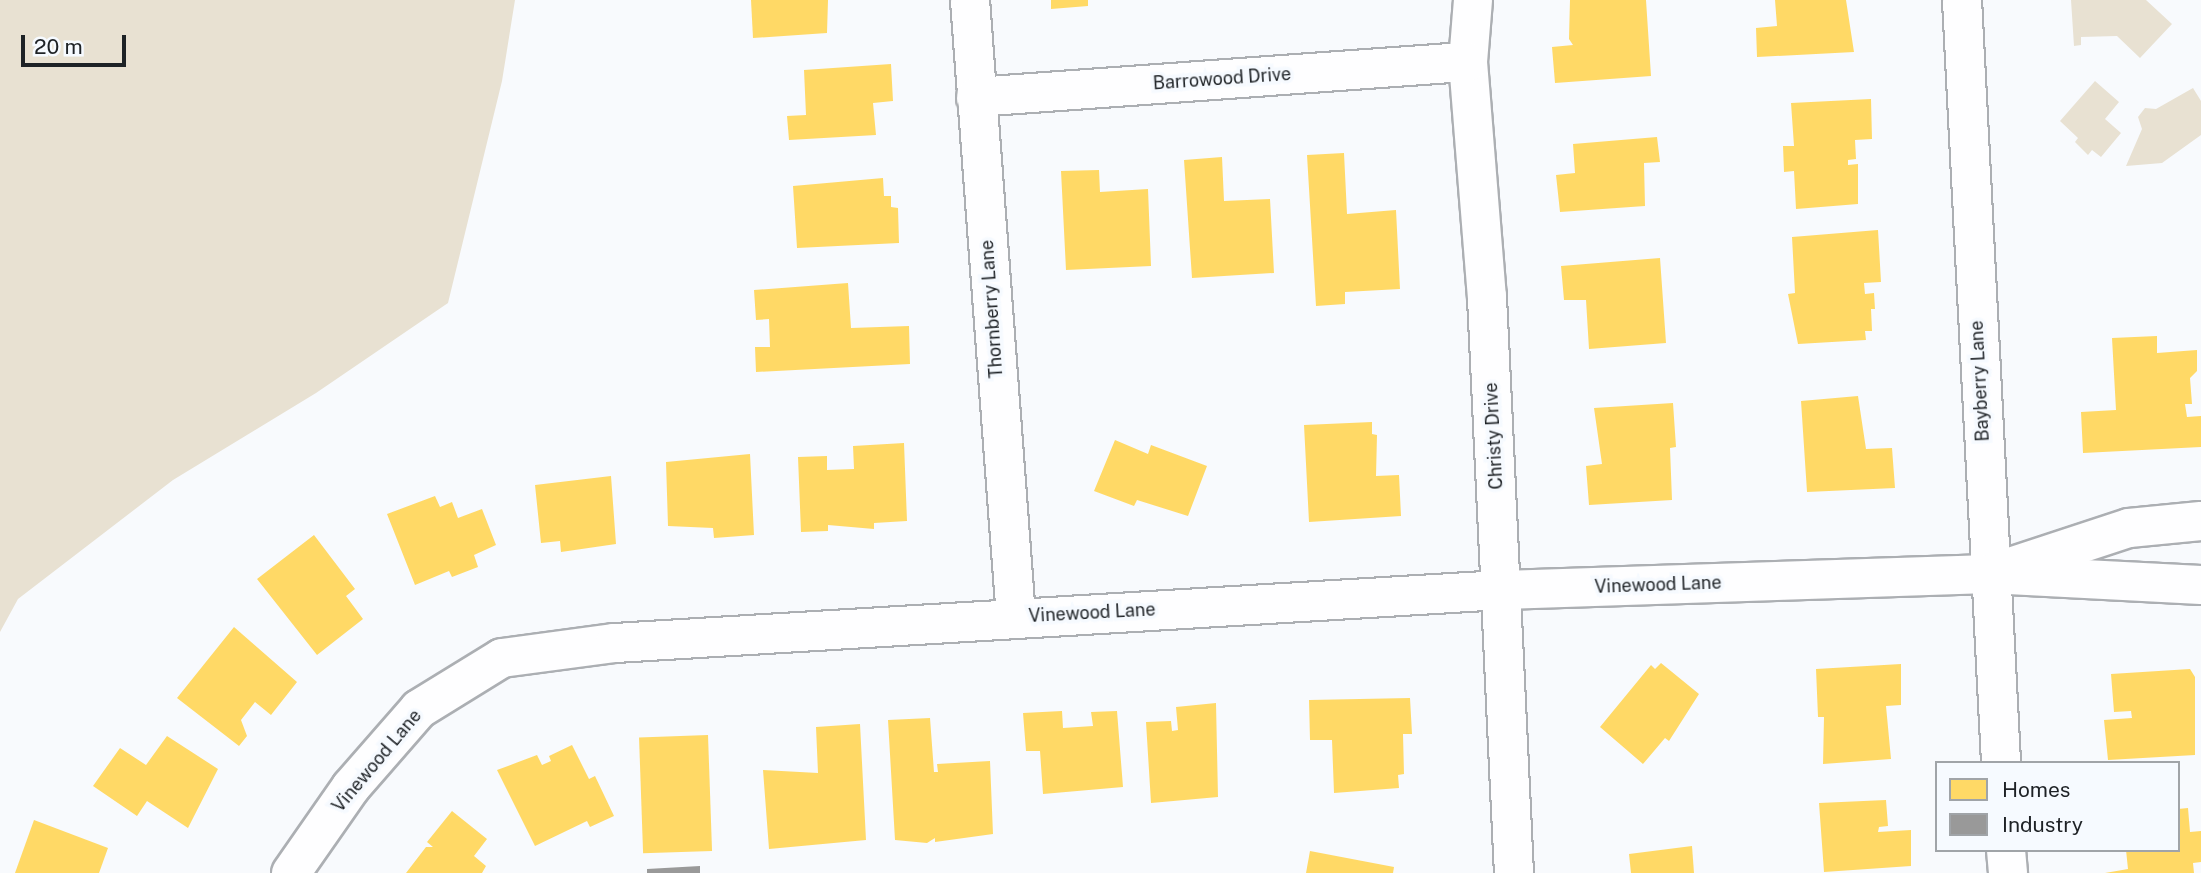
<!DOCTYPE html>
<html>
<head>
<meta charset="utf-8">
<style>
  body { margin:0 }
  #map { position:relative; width:2201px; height:873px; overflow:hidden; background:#f8fafd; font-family:"Public Sans",sans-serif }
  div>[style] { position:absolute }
  .green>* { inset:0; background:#e8e1d2 }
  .homes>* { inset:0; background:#ffd966; transform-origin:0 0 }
  .industry>* { inset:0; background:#999 }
  .roads { filter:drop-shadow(2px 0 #acafb3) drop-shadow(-2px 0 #acafb3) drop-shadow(0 2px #acafb3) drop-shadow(0 -2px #acafb3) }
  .street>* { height:38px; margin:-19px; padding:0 19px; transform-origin:19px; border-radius:19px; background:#fefeff }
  span { translate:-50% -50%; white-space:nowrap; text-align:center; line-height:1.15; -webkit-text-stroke:7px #f6faff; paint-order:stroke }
  .street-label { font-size:18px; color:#1e2226 }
  .legend { position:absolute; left:1935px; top:761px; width:245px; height:91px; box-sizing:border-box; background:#f6faff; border:2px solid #a0a4a8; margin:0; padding:9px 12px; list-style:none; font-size:21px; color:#1e2226 }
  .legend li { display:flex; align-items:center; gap:14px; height:35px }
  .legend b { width:35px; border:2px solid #a0a4a8 }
  .scale { position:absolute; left:21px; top:35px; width:105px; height:32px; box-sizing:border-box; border:4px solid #1e2226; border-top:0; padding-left:9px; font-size:21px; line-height:24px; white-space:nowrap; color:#1e2226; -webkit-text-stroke:5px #f6faff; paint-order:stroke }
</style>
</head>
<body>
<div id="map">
  <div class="green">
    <div style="clip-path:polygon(0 0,515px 0,502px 81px,448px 303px,316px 393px,173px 480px,18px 599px,0 632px)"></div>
    <div style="clip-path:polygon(2071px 0,2146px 0,2172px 24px,2140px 58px,2117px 36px,2081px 37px,2081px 45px,2074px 46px)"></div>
    <div style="clip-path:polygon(2095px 81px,2119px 102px,2105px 119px,2121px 133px,2101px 157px,2092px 150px,2088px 155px,2075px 142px,2078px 138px,2060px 121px)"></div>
    <div style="clip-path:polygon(2193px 88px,2201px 101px,2201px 135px,2162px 163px,2126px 166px,2142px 129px,2138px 117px,2145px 108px,2156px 109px)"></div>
  </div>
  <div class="homes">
    <div style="clip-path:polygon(751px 0,828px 0,827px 33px,753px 38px)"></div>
    <div style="clip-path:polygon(1051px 0,1088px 0,1088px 6px,1051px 9px)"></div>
    <div style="clip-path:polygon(1570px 0,1646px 0,1651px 76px,1555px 83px,1552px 47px,1573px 45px,1569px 39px)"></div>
    <div style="clip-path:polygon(1775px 0,1846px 0,1854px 52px,1757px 57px,1756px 28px,1777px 26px)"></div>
    <div style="clip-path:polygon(891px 64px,893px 101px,873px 103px,876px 135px,789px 140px,787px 116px,806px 115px,804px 70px)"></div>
    <div style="clip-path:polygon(1871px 99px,1872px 139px,1855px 140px,1856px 159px,1848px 160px,1848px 165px,1858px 164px,1858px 204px,1796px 209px,1794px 171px,1784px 172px,1783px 146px,1794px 146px,1791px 103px)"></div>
    <div style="clip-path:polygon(1657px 137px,1660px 162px,1644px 163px,1645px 206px,1560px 212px,1556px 175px,1575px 173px,1573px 144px)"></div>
    <div style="clip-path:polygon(1344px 153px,1347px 214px,1396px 210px,1400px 289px,1345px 292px,1345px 304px,1316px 306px,1307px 155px)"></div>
    <div style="clip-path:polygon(1222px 157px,1224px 201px,1270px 199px,1274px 273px,1192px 278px,1184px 160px)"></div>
    <div style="clip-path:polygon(1099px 170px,1100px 192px,1148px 189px,1151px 266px,1066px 270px,1061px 171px)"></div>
    <div style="clip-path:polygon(883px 178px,884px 196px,891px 196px,891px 207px,898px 208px,899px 243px,797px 248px,793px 186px)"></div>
    <div style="clip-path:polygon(1878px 230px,1881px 282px,1864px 283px,1865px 294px,1874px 293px,1875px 309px,1871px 309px,1872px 331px,1865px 331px,1866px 340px,1798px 344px,1788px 294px,1795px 293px,1792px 237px)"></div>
    <div style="clip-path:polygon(1660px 258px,1666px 343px,1589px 349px,1586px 300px,1564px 300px,1561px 266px)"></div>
    <div style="clip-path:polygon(848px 283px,851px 328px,909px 326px,910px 364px,756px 372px,755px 347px,770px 347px,769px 319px,756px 320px,754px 290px)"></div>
    <div style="clip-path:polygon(2157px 336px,2157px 353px,2197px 350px,2197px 371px,2190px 378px,2192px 404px,2185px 404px,2187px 417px,2201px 416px,2201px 447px,2083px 453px,2081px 412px,2116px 410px,2112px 338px)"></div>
    <div style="clip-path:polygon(1858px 396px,1866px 449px,1892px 448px,1895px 488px,1807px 492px,1801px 401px)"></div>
    <div style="clip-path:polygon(1673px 403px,1676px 447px,1670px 448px,1672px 500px,1589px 505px,1586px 466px,1602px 464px,1594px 408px)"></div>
    <div style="clip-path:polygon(1372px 422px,1372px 434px,1377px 435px,1376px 476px,1399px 475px,1401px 516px,1309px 522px,1304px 425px)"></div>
    <div style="clip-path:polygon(1115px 440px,1148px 454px,1151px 445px,1207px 466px,1188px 516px,1137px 500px,1134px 506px,1094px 491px)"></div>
    <div style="clip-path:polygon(904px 443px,907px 521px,874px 523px,874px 529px,828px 525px,828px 531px,801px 532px,798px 457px,827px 456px,827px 470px,854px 469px,853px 446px)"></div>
    <div style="clip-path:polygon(750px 454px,754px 535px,714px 538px,713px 528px,668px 526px,666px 462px)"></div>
    <div style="clip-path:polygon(611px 476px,616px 544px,561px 552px,560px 541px,541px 543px,535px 485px)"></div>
    <div style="clip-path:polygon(435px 496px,440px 507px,452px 502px,458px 518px,482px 509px,496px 545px,474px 555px,478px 567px,452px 577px,449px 571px,415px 585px,387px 514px)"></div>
    <div style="clip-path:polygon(314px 535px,355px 589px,346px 596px,363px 619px,317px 655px,257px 579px)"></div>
    <div style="clip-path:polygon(234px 627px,297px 682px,271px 715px,255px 702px,241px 720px,247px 736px,239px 746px,177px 698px)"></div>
    <div style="clip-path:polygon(1661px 663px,1699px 694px,1669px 741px,1665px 738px,1643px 764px,1600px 727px,1651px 665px,1655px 669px)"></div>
    <div style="clip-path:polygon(1901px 664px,1901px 705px,1886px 706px,1891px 759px,1823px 764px,1824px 717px,1818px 717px,1816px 669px)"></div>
    <div style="clip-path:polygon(2190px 669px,2195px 677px,2195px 755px,2108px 760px,2104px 720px,2132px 718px,2131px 711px,2114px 712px,2111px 674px)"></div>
    <div style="clip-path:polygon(1410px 698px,1412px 734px,1403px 734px,1404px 774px,1398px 775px,1399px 788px,1334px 793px,1332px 740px,1310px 740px,1309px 700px)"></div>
    <div style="clip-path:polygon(1216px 703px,1218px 797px,1151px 803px,1146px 722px,1171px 721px,1172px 731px,1178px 730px,1176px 707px)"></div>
    <div style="clip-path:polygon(1062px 711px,1063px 728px,1093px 726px,1091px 712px,1117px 711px,1123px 787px,1043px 794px,1040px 751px,1026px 751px,1023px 713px)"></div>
    <div style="clip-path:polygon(930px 718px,934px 772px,938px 772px,937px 764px,990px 761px,993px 834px,935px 842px,935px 838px,927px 843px,895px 840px,888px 720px)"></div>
    <div style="clip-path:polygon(860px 724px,866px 840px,769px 849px,763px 770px,818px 773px,816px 727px)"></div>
    <div style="left:708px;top:735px;width:116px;height:69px;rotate:88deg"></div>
    <div style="clip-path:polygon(167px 736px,218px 769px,188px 828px,147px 801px,137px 816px,93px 786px,120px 748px,146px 765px)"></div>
    <div style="clip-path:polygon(572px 745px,589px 779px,595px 776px,614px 816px,590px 827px,587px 821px,535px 846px,497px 770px,537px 755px,542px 765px,551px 761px,549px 756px)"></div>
    <div style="clip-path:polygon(1886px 800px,1888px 826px,1879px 827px,1878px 832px,1911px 830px,1911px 866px,1824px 872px,1819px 803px)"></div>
    <div style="clip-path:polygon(2188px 808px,2190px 832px,2201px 831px,2201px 862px,2193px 863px,2194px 873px,2105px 873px,2128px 869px,2126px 850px,2178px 850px,2178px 809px)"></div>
    <div style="clip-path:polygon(452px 811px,487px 839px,474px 856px,486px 866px,482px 873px,406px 873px,426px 847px,433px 847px,427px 842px)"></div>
    <div style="clip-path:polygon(34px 820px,108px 848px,99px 873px,15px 873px)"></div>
    <div style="clip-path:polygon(1692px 846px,1694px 873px,1631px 873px,1629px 854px)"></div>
    <div style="clip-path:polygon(1310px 851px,1394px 867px,1393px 873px,1306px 873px)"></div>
  </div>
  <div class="industry">
    <div style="clip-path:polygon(700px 866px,700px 873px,647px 873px,647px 869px)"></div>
  </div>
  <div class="roads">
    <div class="street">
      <div style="left:970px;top:0;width:619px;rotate:85.74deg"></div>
      <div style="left:1473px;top:0;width:62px;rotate:94.6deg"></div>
      <div style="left:1468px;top:62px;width:236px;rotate:85.4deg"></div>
      <div style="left:1487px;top:297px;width:577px;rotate:87.32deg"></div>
      <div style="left:1962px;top:0;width:764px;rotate:87.07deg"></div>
      <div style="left:976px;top:97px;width:493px;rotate:-4.1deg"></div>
      <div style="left:2007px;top:568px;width:128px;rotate:-18.2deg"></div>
      <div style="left:2129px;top:528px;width:72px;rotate:-5.6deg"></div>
      <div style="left:2006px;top:850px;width:23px;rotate:85deg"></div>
      <div style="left:291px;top:873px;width:105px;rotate:-55.1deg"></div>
      <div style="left:351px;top:787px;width:103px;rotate:-48.9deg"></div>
      <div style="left:419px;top:709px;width:97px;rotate:-31.6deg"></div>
      <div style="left:502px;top:658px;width:114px;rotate:-7.6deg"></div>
      <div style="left:615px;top:643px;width:890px;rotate:-3.42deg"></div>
      <div style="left:1503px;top:590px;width:486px;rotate:-1.9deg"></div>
      <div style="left:1989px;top:574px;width:212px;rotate:3deg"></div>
    </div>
  </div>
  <div class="street-label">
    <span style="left:1222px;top:79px;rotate:-4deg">Barrowood Drive</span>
    <span style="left:992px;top:309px;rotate:-94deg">Thornberry Lane</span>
    <span style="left:1980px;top:381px;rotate:-93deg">Bayberry Lane</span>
    <span style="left:1494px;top:436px;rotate:-93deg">Christy Drive</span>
    <span style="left:1658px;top:585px;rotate:-2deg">Vinewood Lane</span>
    <span style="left:1092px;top:613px;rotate:-3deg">Vinewood Lane</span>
    <span style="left:377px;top:761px;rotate:-50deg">Vinewood Lane</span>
  </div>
  <ul class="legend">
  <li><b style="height:19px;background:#ffd966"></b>Homes</li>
  <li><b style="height:19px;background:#999"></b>Industry</li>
  </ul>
  <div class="scale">20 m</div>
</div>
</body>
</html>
